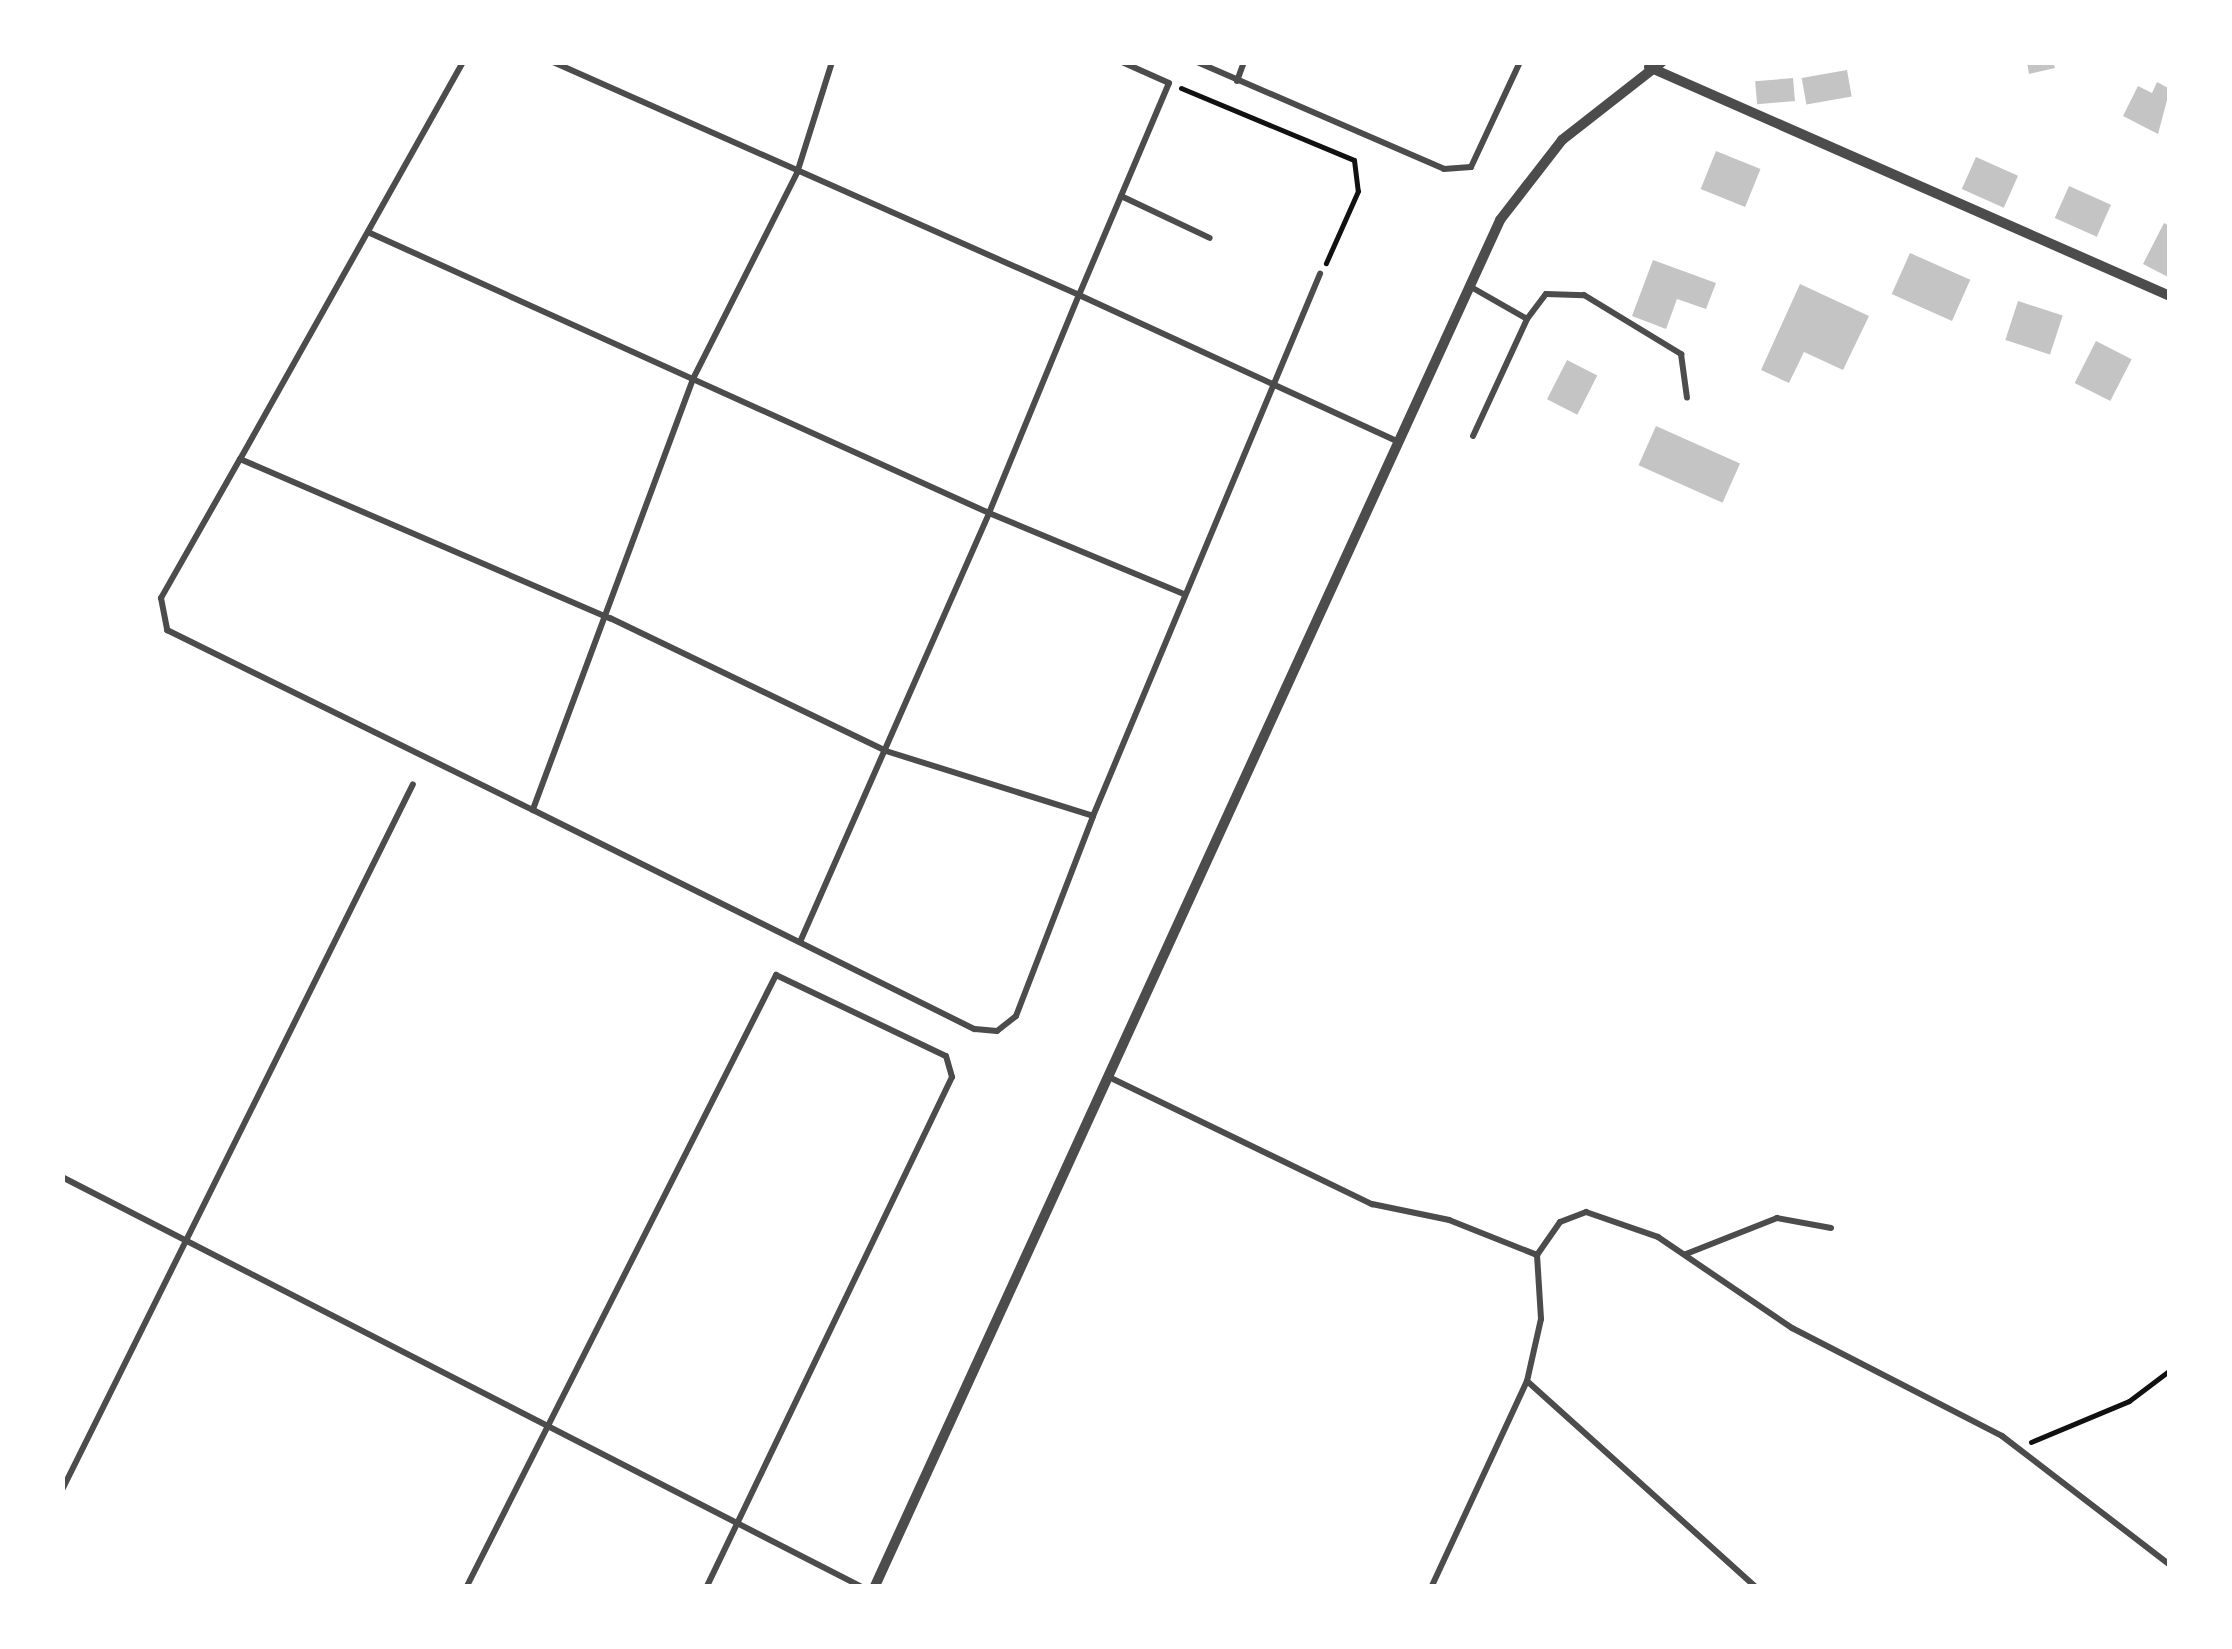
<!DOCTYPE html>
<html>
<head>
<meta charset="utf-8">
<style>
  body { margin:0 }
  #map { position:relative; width:2232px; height:1649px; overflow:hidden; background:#fff; font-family:"Roboto Condensed",sans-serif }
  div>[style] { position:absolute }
  .building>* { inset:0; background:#c4c4c4; transform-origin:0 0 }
  .path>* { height:5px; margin:-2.5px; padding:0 2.5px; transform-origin:2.5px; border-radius:2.5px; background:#111 }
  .service>* { height:6px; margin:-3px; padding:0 3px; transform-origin:3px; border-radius:3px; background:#4c4c4c }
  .minor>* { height:10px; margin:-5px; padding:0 5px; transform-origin:5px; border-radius:5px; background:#4c4c4c }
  span { translate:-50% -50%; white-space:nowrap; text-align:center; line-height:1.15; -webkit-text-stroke:9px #fff; paint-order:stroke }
  .frame { position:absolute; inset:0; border:65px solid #fff; pointer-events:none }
</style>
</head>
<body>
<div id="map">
  <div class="building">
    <div style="clip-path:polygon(2027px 62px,2053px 62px,2055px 68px,2029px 74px)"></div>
    <div style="left:1847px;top:70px;width:27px;height:46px;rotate:80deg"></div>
    <div style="left:1793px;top:78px;width:23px;height:38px;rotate:85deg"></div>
    <div style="clip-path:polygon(2157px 82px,2170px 89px,2158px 134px,2123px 116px,2138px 86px,2152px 93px)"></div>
    <div style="left:1716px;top:151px;width:48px;height:41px;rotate:22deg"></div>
    <div style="left:1976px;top:157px;width:46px;height:35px;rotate:24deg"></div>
    <div style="left:2069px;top:186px;width:46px;height:35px;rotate:24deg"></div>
    <div style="clip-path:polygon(2164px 223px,2170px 226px,2170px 278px,2143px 264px)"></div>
    <div style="left:1910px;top:253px;width:66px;height:45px;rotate:24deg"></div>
    <div style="clip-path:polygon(1653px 260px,1716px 283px,1706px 309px,1677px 299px,1666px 329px,1632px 316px)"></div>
    <div style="clip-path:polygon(1800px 284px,1869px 316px,1843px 370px,1804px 352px,1789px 383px,1761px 370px)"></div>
    <div style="left:2018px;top:301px;width:47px;height:41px;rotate:18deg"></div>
    <div style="left:2096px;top:341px;width:40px;height:47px;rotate:27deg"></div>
    <div style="left:1567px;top:360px;width:34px;height:44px;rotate:27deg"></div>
    <div style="left:1656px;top:426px;width:92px;height:43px;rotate:24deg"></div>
  </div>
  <div class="path">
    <div style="left:1181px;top:88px;width:187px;rotate:22.6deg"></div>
    <div style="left:1354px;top:160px;width:31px;rotate:83deg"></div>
    <div style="left:1358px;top:191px;width:79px;rotate:114deg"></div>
    <div style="left:2031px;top:1442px;width:106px;rotate:-22.7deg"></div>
    <div style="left:2129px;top:1401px;width:51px;rotate:-37.1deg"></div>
  </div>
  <div class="service">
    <div style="left:463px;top:62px;width:455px;rotate:119.3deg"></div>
    <div style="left:240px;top:459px;width:403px;rotate:23.3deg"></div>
    <div style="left:610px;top:618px;width:306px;rotate:25.7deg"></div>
    <div style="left:886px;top:751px;width:217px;rotate:17.4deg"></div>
    <div style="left:1093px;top:816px;width:588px;rotate:-67.28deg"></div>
    <div style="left:553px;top:62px;width:575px;rotate:23.89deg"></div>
    <div style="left:1079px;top:295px;width:230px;rotate:-67deg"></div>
    <div style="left:1169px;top:83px;width:51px;rotate:-155.9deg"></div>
    <div style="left:832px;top:62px;width:116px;rotate:107.5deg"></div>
    <div style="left:797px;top:173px;width:231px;rotate:116.8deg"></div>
    <div style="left:693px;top:379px;width:460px;rotate:110.4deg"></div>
    <div style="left:533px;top:810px;width:493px;rotate:26.4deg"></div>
    <div style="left:975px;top:1029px;width:22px;rotate:5deg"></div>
    <div style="left:997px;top:1031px;width:24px;rotate:-38deg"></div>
    <div style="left:1016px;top:1016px;width:214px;rotate:-68.9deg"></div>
    <div style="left:1197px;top:62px;width:269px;rotate:23.4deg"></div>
    <div style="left:1444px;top:169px;width:27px;rotate:-4deg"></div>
    <div style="left:1471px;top:167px;width:116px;rotate:-65deg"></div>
    <div style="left:1237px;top:81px;width:20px;rotate:-70deg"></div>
    <div style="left:1121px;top:196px;width:98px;rotate:25.3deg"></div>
    <div style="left:370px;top:233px;width:679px;rotate:24.34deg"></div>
    <div style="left:989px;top:513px;width:236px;rotate:-67.6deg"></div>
    <div style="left:1079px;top:295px;width:352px;rotate:24.7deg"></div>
    <div style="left:1471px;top:287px;width:64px;rotate:29.7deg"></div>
    <div style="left:1527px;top:319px;width:31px;rotate:-53deg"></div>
    <div style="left:1546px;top:294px;width:38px;rotate:2deg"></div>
    <div style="left:1584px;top:295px;width:114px;rotate:31.3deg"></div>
    <div style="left:1681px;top:354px;width:44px;rotate:82.2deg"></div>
    <div style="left:1473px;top:436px;width:129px;rotate:-65.2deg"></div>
    <div style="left:240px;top:459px;width:160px;rotate:119.6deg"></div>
    <div style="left:161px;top:598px;width:33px;rotate:79deg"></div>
    <div style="left:167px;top:630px;width:408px;rotate:26.2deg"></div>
    <div style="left:800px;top:942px;width:469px;rotate:-66.2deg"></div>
    <div style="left:989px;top:513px;width:211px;rotate:22.6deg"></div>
    <div style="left:1113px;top:1079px;width:288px;rotate:25.8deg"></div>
    <div style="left:1372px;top:1204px;width:79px;rotate:11.7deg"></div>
    <div style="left:1449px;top:1220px;width:95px;rotate:21.7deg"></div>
    <div style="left:1537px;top:1255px;width:64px;rotate:86.4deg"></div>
    <div style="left:1541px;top:1319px;width:64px;rotate:102.7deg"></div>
    <div style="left:1527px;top:1381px;width:226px;rotate:114.9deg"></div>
    <div style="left:62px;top:1177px;width:897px;rotate:27.14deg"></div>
    <div style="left:1686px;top:1254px;width:98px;rotate:-21.6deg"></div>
    <div style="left:1777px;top:1218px;width:55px;rotate:10.5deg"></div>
    <div style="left:1537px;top:1255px;width:40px;rotate:-55.1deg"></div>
    <div style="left:1560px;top:1222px;width:28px;rotate:-21deg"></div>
    <div style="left:1586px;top:1212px;width:76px;rotate:19.1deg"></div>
    <div style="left:1658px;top:1237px;width:162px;rotate:34.2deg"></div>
    <div style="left:1792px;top:1328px;width:236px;rotate:27.2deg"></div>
    <div style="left:2002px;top:1436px;width:212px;rotate:37.5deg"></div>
    <div style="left:1527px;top:1381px;width:307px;rotate:42deg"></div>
    <div style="left:62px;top:1490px;width:788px;rotate:-63.56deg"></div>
    <div style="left:467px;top:1586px;width:685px;rotate:-63.17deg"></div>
    <div style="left:776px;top:975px;width:188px;rotate:25.5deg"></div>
    <div style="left:946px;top:1056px;width:22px;rotate:74deg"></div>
    <div style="left:952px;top:1077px;width:565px;rotate:115.7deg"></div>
  </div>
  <div class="minor">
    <div style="left:1649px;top:67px;width:569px;rotate:23.73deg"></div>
    <div style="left:875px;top:1586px;width:1502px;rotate:-65.41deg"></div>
    <div style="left:1500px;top:220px;width:101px;rotate:-52.2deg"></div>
    <div style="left:1562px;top:140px;width:127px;rotate:-38deg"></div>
  </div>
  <div class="frame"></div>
</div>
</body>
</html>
